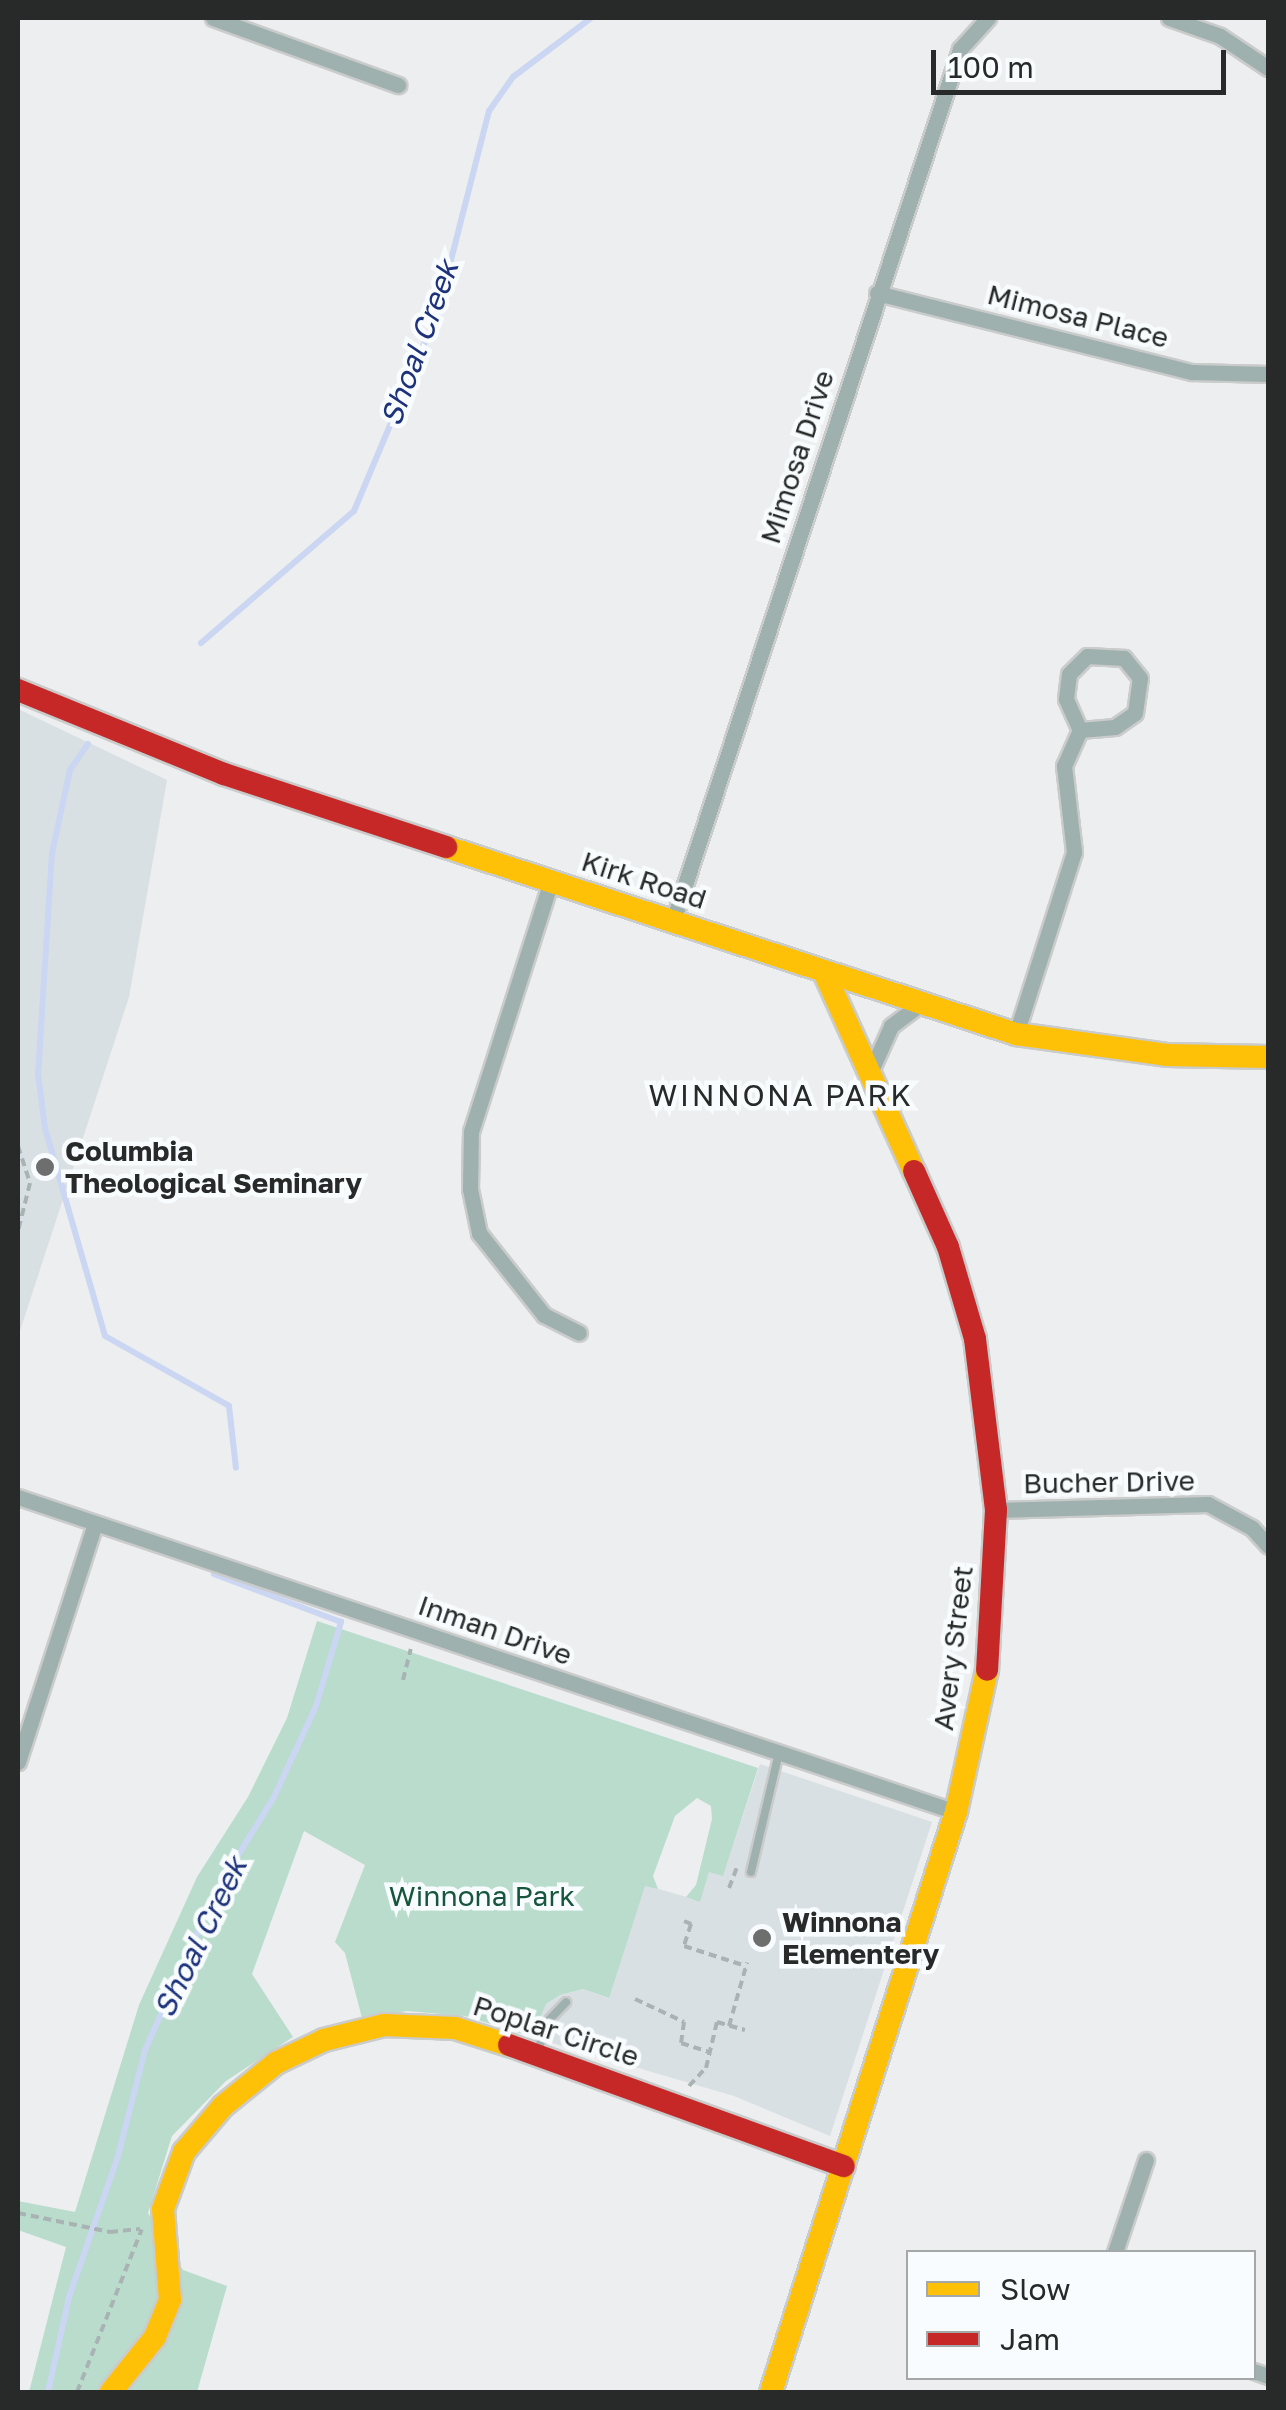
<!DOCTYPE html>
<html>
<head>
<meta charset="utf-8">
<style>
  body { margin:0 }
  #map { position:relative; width:1286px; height:2410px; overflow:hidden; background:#eceeef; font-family:"Golos Text",sans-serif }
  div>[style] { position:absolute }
  .built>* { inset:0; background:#d9e0e3 }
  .green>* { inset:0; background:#b9dccc }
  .stream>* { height:6px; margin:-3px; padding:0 3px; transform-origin:3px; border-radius:3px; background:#cad6f2 }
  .path>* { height:4px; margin-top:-2px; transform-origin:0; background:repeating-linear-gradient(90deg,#a9b3b3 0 8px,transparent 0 13px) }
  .roads { filter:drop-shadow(2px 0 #cacbcb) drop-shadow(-2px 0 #cacbcb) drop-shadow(0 2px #cacbcb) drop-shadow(0 -2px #cacbcb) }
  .lane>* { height:8px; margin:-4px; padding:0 4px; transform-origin:4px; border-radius:4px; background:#9eb1ae }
  .street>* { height:15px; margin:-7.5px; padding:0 7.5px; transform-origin:7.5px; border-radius:7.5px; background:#9eb1ae }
  .slow>* { height:22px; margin:-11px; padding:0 11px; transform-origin:11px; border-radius:11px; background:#ffc107 }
  .jam>* { height:22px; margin:-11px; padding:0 11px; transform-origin:11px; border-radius:11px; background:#c62828 }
  .dots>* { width:28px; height:28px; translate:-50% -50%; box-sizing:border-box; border:5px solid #f8fcfe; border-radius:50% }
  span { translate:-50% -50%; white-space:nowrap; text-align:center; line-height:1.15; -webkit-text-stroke:9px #f8fcfe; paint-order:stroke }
  .street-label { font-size:28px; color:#282a2a }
  .poi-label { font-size:28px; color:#282a2a; font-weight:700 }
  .left { translate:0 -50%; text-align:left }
  .park-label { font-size:28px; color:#17563d }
  .water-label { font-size:30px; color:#1d327a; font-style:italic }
  .neighbourhood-label { font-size:30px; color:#282a2a; letter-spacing:2.5px }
  .frame { position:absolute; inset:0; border:20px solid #282a2a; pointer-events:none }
  .legend { position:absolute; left:906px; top:2250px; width:350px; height:130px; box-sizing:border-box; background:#f8fcfe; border:2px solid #a5a8a9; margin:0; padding:12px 18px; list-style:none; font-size:30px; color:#282a2a }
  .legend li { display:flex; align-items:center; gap:20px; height:50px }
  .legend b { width:50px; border:2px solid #a5a8a9 }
  .scale { position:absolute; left:931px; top:50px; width:295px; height:45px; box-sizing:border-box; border:5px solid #282a2a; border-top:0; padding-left:12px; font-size:30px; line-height:35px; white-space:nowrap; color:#282a2a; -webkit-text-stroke:8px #f8fcfe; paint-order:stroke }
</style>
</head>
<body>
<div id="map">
  <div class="built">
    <div style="clip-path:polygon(18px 709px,167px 780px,129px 997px,18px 1337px)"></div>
    <div style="clip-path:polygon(760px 1764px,932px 1822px,830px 2136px,734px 2096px,532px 2037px,546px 2004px,560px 1995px,583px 1989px,608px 1998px,645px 1885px,700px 1901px,709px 1871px,723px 1875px)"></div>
  </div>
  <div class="green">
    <div style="clip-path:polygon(317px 1621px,758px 1768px,723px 1876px,709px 1872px,700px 1902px,686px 1897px,696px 1885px,712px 1819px,711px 1806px,697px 1798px,675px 1816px,653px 1876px,658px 1889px,645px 1886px,609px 1998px,583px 1989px,560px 1995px,546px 2004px,532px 2037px,465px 2016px,407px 2011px,362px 2018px,345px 1953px,335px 1942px,365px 1865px,304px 1831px,252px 1974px,293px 2037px,226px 2081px,172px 2136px,148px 2213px,183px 2270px,227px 2286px,197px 2392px,29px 2392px,66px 2247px,18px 2230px,18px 2201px,75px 2212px,139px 2005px,197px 1877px,248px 1797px,287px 1718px)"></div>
  </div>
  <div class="stream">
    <div style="left:201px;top:643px;width:202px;rotate:-40.8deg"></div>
    <div style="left:354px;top:511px;width:217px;rotate:-67.2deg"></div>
    <div style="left:438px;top:311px;width:206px;rotate:-75.7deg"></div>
    <div style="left:489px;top:111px;width:42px;rotate:-54.8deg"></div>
    <div style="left:513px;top:77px;width:98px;rotate:-37.1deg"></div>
    <div style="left:88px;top:744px;width:32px;rotate:125deg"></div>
    <div style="left:70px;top:770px;width:85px;rotate:102.2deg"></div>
    <div style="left:52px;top:853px;width:221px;rotate:93.6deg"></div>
    <div style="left:38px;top:1074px;width:54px;rotate:82.6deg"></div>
    <div style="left:45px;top:1128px;width:216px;rotate:73.9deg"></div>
    <div style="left:105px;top:1336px;width:142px;rotate:29.4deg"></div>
    <div style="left:229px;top:1406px;width:62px;rotate:83.6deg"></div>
    <div style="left:48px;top:2392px;width:97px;rotate:-77.5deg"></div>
    <div style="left:69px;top:2297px;width:149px;rotate:-70.8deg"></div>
    <div style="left:118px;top:2156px;width:109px;rotate:-75.7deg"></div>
    <div style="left:145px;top:2050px;width:174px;rotate:-65.9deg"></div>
    <div style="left:216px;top:1891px;width:110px;rotate:-58.3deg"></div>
    <div style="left:274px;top:1797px;width:100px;rotate:-65.2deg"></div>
    <div style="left:316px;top:1706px;width:88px;rotate:-73.4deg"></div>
    <div style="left:341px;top:1622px;width:136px;rotate:-159.3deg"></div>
  </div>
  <div class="path">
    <div style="left:18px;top:1146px;width:39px;rotate:72deg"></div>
    <div style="left:30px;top:1183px;width:49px;rotate:104deg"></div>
    <div style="left:403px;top:1680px;width:32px;rotate:-76deg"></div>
    <div style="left:729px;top:1888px;width:22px;rotate:-69deg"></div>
    <div style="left:684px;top:1921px;width:8px;rotate:23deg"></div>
    <div style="left:691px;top:1924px;width:23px;rotate:108deg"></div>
    <div style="left:684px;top:1946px;width:65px;rotate:17.9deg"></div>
    <div style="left:635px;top:1999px;width:54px;rotate:25.1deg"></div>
    <div style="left:684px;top:2022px;width:21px;rotate:98deg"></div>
    <div style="left:681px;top:2043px;width:29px;rotate:18deg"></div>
    <div style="left:729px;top:2026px;width:66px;rotate:-74.1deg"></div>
    <div style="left:689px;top:2086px;width:25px;rotate:-47deg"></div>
    <div style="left:706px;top:2068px;width:47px;rotate:-76.6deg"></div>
    <div style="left:717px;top:2022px;width:29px;rotate:16deg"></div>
    <div style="left:18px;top:2213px;width:94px;rotate:11.7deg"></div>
    <div style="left:110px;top:2232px;width:30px;rotate:-6deg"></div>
    <div style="left:77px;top:2392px;width:175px;rotate:-68.3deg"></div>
  </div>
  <div class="roads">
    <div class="lane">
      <div style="left:751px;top:1872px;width:122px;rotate:-76.8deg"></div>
      <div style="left:539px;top:2048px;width:26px;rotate:-74deg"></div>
      <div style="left:546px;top:2023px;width:29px;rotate:-46deg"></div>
    </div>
    <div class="street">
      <div style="left:213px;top:18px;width:197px;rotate:19.9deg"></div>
      <div style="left:1169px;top:18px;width:54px;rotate:19.4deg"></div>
      <div style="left:1220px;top:36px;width:58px;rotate:33.7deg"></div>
      <div style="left:877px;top:293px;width:325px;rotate:14.1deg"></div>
      <div style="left:1192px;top:372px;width:76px;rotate:1.5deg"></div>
      <div style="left:551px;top:881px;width:262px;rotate:107.7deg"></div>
      <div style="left:471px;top:1131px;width:58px;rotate:91deg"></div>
      <div style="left:470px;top:1189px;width:45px;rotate:78.4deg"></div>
      <div style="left:479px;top:1233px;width:105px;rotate:51.6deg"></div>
      <div style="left:544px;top:1315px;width:39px;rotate:27deg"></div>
      <div style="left:673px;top:921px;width:918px;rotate:-71.78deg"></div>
      <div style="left:960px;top:49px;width:42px;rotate:-47.9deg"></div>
      <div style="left:1016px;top:1034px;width:191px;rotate:-72.3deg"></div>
      <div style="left:1074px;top:852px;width:87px;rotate:-96.6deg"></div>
      <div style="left:1064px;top:766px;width:39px;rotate:-66deg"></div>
      <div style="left:1080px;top:730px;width:35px;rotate:-5deg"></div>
      <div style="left:1115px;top:727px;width:24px;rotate:-35deg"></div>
      <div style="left:1135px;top:713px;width:35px;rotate:-82deg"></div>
      <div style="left:1140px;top:678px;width:26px;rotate:-129deg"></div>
      <div style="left:1124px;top:658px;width:37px;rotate:-177deg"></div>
      <div style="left:1087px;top:656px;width:25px;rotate:135deg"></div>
      <div style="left:1069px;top:674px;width:25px;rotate:97deg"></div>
      <div style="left:1066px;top:699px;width:34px;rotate:66deg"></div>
      <div style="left:870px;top:1073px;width:51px;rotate:-65.9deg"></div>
      <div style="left:891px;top:1026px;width:40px;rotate:-37deg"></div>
      <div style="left:18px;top:1497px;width:989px;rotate:18.56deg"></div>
      <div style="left:996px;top:1510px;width:212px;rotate:-1.6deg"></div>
      <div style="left:1208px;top:1504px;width:50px;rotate:28.6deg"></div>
      <div style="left:1252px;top:1528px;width:24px;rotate:48deg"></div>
      <div style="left:18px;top:1762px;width:251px;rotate:-72.1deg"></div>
      <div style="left:1115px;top:2252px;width:97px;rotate:-71.4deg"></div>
      <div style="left:1254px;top:2371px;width:15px;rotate:20deg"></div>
    </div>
    <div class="slow">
      <div style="left:446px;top:847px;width:600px;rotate:18.16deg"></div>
      <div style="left:1016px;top:1034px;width:152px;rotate:7.9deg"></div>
      <div style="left:1167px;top:1055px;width:101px;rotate:1.1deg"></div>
      <div style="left:824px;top:972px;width:218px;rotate:65.7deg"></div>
      <div style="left:111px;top:2392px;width:70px;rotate:-51.3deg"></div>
      <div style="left:155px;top:2337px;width:40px;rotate:-68deg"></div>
      <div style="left:170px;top:2300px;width:91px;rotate:-94.4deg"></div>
      <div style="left:163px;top:2209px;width:61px;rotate:-69.8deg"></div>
      <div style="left:184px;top:2152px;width:60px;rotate:-49.7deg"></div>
      <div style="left:223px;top:2106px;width:68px;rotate:-39.1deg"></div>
      <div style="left:276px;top:2063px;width:53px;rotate:-25.6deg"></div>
      <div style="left:324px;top:2040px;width:62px;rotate:-14deg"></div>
      <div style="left:384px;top:2025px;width:71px;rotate:2.4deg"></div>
      <div style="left:455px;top:2028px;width:57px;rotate:17.5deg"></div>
      <div style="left:771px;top:2392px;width:609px;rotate:-72.31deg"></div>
      <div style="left:956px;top:1812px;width:145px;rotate:-77.7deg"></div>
    </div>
    <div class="jam">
      <div style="left:18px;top:690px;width:222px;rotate:22.2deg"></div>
      <div style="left:224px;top:774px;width:234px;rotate:18.2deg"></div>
      <div style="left:914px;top:1171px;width:83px;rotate:65.9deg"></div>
      <div style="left:948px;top:1247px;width:96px;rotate:73.6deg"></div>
      <div style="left:975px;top:1339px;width:172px;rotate:83deg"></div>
      <div style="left:996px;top:1510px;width:160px;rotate:93.2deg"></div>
      <div style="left:509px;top:2045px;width:356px;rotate:19.9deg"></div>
    </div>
  </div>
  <div class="dots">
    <div style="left:45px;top:1167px;background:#6d6f6f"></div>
    <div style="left:762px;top:1938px;background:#6d6f6f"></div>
  </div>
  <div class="street-label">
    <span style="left:1078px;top:316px;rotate:14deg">Mimosa Place</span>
    <span style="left:797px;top:457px;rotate:-72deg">Mimosa Drive</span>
    <span style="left:644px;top:880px;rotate:18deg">Kirk Road</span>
    <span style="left:1109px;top:1482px;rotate:-1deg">Bucher Drive</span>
    <span style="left:495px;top:1630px;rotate:19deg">Inman Drive</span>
    <span style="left:953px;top:1648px;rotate:-83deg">Avery Street</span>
    <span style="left:556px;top:2031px;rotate:18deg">Poplar Circle</span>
  </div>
  <div class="poi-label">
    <span class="left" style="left:65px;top:1167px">Columbia<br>Theological Seminary</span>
    <span class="left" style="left:782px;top:1938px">Winnona<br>Elementery</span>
  </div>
  <div class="park-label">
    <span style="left:482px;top:1896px">Winnona Park</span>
  </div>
  <div class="water-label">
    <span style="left:419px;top:343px;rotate:-70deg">Shoal Creek</span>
    <span style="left:200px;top:1937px;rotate:-64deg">Shoal Creek</span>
  </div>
  <div class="neighbourhood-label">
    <span style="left:781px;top:1095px">WINNONA PARK</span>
  </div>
  <div class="frame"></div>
  <ul class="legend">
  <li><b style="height:12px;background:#ffc107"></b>Slow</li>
  <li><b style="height:12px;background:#c62828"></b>Jam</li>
  </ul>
  <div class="scale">100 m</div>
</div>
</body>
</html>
